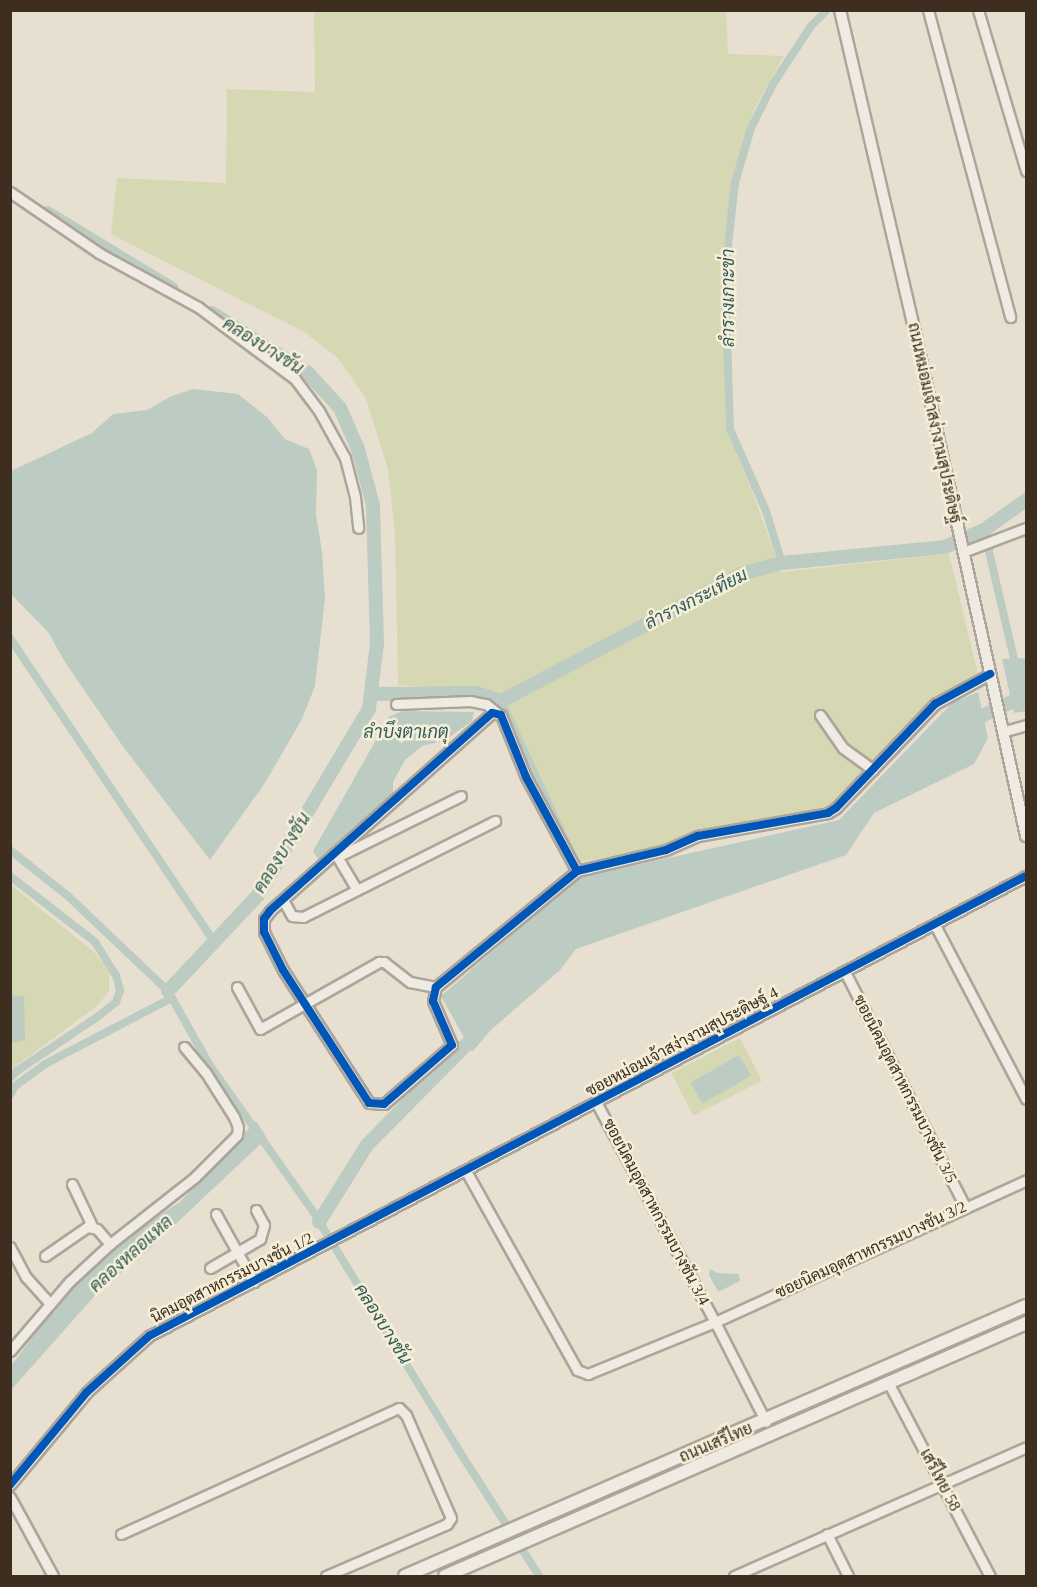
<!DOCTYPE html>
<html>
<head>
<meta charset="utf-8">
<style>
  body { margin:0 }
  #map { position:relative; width:1037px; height:1587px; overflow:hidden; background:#e7e0d1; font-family:"Times New Roman",Sarabun,serif }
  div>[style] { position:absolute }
  .green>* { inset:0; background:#d6d7b3; transform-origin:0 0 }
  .water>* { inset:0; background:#bcccc2; transform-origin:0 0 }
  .canal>* { height:8px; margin:-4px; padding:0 4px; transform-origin:4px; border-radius:4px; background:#bcccc2 }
  .river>* { height:14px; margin:-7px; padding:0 7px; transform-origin:7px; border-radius:7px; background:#bcccc2 }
  .roads { filter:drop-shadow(2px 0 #ada599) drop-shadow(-2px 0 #ada599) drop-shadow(0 2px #ada599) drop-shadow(0 -2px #ada599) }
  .minor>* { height:9px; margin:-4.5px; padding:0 4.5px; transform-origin:4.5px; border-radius:4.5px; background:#efebe3 }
  .tertiary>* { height:10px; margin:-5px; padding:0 5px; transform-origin:5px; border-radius:5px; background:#efebe3 }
  .secondary>* { height:12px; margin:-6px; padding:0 6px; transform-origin:6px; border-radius:6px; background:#efebe3 }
  .cycleway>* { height:8px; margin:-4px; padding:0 4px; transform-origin:4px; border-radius:4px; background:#0057b8 }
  span { translate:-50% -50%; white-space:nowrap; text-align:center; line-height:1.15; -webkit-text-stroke:5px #f7eed8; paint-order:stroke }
  .street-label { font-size:16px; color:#3d2e20 }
  .water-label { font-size:18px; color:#2f5d5a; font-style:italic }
  .frame { position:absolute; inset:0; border:12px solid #3d2e20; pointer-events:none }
</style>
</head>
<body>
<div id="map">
  <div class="green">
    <div style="clip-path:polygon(314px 11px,726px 11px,728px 54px,784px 56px,754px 109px,731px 187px,722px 274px,726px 430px,754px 496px,781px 572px,949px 554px,978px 674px,937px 698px,832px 806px,697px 832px,665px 846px,575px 863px,524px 759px,502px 705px,481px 690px,398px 685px,395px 533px,388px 469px,366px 399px,338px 358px,304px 332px,111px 234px,117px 178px,226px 183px,227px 89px,315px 92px)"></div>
    <div style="clip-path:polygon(11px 885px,94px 952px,109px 971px,109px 991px,98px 1005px,11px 1070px)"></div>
    <div style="left:740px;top:1038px;width:48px;height:77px;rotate:63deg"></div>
  </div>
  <div class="water">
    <div style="clip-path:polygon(193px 389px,238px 394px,267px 417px,285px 439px,309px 449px,317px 470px,316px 514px,322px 552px,325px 598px,315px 686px,302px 719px,265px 783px,210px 860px,124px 748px,65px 662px,48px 632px,10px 593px,11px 471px,92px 433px,113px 414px,147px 410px,172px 396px)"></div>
    <div style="clip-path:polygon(1026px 658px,1026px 711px,1014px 713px,1002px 659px)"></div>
    <div style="clip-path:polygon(978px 692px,988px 738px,974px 764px,874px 813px,846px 855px,576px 949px,560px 970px,492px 1029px,472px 1052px,441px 996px,578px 878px,839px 820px,952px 703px)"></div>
    <div style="clip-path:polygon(402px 711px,474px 712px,472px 721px,444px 741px,422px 746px,405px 760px,393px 782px,393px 795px,318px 859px,313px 851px,389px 717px)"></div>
    <div style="clip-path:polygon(11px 995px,24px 996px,25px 1040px,11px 1043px)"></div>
    <div style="left:739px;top:1055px;width:24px;height:56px;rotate:60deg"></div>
    <div style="clip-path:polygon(256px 1121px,267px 1138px,147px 1251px,98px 1292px,11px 1390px,11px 1366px,42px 1324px,95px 1264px,137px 1230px,180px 1202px)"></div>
    <div style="clip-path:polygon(710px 1269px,718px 1273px,739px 1274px,740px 1281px,718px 1292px,709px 1275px)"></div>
  </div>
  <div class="canal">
    <div style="left:984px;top:530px;width:141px;rotate:76.9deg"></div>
    <div style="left:782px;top:563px;width:54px;rotate:-107.1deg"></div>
    <div style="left:766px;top:511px;width:90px;rotate:-113.7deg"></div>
    <div style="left:730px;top:429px;width:156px;rotate:-91.8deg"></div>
    <div style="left:725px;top:273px;width:91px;rotate:-83.7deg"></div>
    <div style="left:735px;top:183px;width:57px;rotate:-73.8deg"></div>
    <div style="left:751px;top:128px;width:49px;rotate:-63.4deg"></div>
    <div style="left:773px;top:84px;width:69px;rotate:-56.8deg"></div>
    <div style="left:811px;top:26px;width:20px;rotate:-45deg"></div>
    <div style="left:10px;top:638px;width:366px;rotate:56.1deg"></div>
    <div style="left:501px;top:701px;width:164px;rotate:65.2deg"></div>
    <div style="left:10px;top:850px;width:75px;rotate:38.5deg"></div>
    <div style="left:69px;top:897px;width:137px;rotate:43.5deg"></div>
    <div style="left:168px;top:991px;width:84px;rotate:60.7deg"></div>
    <div style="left:209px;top:1064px;width:182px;rotate:54.8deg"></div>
    <div style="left:314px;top:1213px;width:273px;rotate:58.6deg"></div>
    <div style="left:456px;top:1446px;width:154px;rotate:57.4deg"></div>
    <div style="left:10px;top:876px;width:108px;rotate:37.8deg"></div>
    <div style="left:95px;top:942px;width:39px;rotate:58deg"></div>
    <div style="left:116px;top:975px;width:16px;rotate:75deg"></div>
    <div style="left:120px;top:990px;width:13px;rotate:108deg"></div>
    <div style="left:116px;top:1002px;width:21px;rotate:141deg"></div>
    <div style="left:100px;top:1015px;width:100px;rotate:146deg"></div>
    <div style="left:17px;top:1071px;width:10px;rotate:135deg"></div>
    <div style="left:10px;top:1095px;width:10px;rotate:-61deg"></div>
    <div style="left:15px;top:1086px;width:37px;rotate:-36deg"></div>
    <div style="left:45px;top:1064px;width:143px;rotate:-27.5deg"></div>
  </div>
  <div class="river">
    <div style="left:47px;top:213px;width:146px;rotate:31.3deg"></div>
    <div style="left:371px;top:694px;width:105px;rotate:-0.5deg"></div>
    <div style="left:476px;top:693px;width:26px;rotate:18deg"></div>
    <div style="left:501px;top:701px;width:275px;rotate:-27.8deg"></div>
    <div style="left:744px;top:573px;width:39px;rotate:-15deg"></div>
    <div style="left:782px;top:563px;width:164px;rotate:-5.6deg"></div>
    <div style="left:945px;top:547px;width:43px;rotate:-23.6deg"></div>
    <div style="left:984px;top:530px;width:52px;rotate:-35.5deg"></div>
    <div style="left:969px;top:722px;width:63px;rotate:-25.3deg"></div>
    <div style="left:168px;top:991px;width:132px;rotate:-46.8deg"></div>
    <div style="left:258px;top:895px;width:217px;rotate:-59.2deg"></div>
    <div style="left:369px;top:709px;width:66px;rotate:-83.1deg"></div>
    <div style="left:377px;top:643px;width:138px;rotate:-91.7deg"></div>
    <div style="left:373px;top:505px;width:58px;rotate:-105deg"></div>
    <div style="left:358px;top:449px;width:45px;rotate:-113.7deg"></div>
    <div style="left:340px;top:408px;width:47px;rotate:-132.4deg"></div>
    <div style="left:308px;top:373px;width:113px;rotate:-148deg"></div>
    <div style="left:319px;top:1222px;width:91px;rotate:-58.1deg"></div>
    <div style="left:367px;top:1145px;width:159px;rotate:-45.3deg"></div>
  </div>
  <div class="roads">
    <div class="minor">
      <div style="left:928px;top:10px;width:318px;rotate:75deg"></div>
      <div style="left:978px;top:10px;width:168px;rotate:73.4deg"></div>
      <div style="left:10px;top:192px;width:108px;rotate:34.4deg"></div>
      <div style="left:99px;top:253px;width:113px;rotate:28.6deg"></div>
      <div style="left:198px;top:307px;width:121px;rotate:36.6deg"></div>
      <div style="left:295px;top:379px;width:40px;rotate:53deg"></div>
      <div style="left:319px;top:411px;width:54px;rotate:61deg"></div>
      <div style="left:345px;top:458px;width:40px;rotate:75.6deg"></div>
      <div style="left:355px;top:497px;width:31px;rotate:84deg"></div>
      <div style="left:963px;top:552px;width:67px;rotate:-20.9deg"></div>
      <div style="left:396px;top:704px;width:74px;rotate:-2.3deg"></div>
      <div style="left:470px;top:701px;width:16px;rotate:11deg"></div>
      <div style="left:486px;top:704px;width:14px;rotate:39deg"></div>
      <div style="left:820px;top:715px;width:40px;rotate:55.1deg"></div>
      <div style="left:843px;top:748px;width:37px;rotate:36deg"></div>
      <div style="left:1002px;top:732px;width:25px;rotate:-16deg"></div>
      <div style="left:335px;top:853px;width:43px;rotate:59.3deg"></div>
      <div style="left:337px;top:857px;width:138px;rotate:-26.2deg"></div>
      <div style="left:577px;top:871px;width:107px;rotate:-118.5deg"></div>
      <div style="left:526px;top:777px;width:67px;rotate:-112deg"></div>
      <div style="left:501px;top:715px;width:9px;rotate:-167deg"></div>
      <div style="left:492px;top:713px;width:297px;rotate:138.3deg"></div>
      <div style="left:270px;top:911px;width:10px;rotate:127deg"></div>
      <div style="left:264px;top:919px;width:13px;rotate:90deg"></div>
      <div style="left:264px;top:932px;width:42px;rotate:63.4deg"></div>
      <div style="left:283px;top:970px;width:158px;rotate:57.1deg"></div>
      <div style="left:369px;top:1103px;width:15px;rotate:4deg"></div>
      <div style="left:384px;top:1104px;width:90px;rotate:-40.9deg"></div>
      <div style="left:452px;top:1045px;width:48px;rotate:-113.4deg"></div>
      <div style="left:433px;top:1001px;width:14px;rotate:-78deg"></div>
      <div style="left:436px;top:987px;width:183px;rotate:-39.4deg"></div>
      <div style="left:577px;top:871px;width:91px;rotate:-13.3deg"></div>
      <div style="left:666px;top:850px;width:35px;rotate:-24deg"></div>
      <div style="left:698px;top:836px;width:132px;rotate:-10deg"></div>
      <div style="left:828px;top:813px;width:9px;rotate:-32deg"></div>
      <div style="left:836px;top:808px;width:144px;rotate:-46.4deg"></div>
      <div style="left:935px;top:704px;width:63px;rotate:-28.6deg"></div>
      <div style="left:283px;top:900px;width:18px;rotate:61deg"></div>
      <div style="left:292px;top:916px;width:11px;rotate:5deg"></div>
      <div style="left:303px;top:917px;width:215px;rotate:-26.6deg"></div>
      <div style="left:935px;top:925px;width:196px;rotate:62.4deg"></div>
      <div style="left:845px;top:972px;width:263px;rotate:62.9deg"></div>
      <div style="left:237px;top:987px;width:48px;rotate:61.3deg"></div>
      <div style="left:260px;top:1029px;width:137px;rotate:-29.4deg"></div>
      <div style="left:379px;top:962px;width:5px"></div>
      <div style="left:384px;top:962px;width:33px;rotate:38deg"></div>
      <div style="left:410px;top:982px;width:26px;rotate:11deg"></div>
      <div style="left:596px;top:1102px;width:250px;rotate:61.6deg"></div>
      <div style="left:715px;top:1322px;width:112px;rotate:63deg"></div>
      <div style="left:466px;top:1171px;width:228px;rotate:60.8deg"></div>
      <div style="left:577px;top:1370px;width:12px;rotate:20deg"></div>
      <div style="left:588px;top:1374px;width:137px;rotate:-22.3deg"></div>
      <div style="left:715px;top:1322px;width:342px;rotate:-24.5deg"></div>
      <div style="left:72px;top:1184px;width:47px;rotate:64.5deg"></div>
      <div style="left:216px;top:1214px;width:78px;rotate:60.8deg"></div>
      <div style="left:10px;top:1247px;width:34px;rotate:62deg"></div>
      <div style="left:26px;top:1277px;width:36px;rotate:48deg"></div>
      <div style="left:45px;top:1256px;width:51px;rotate:-34.6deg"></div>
      <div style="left:87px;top:1227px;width:10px;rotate:11deg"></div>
      <div style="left:97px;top:1229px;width:20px;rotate:49deg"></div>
      <div style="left:210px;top:1268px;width:58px;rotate:-30.1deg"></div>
      <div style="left:260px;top:1239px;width:15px;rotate:-74deg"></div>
      <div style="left:264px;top:1225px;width:17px;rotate:-118deg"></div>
      <div style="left:10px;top:1351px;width:91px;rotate:-49.5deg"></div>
      <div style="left:69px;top:1282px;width:56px;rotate:-42.8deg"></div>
      <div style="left:110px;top:1244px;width:108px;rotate:-38.2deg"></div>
      <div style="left:195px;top:1177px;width:59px;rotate:-45deg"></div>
      <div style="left:237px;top:1135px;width:8px;rotate:-83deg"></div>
      <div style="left:238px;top:1127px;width:11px;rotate:-112deg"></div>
      <div style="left:234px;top:1117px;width:52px;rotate:-122.5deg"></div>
      <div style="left:206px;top:1073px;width:34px;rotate:-130deg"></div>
      <div style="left:889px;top:1384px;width:217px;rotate:62.3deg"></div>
      <div style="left:10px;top:1485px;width:121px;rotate:-50.4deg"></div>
      <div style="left:87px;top:1392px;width:84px;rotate:-42.1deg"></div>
      <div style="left:149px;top:1336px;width:990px;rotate:-27.68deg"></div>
      <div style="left:10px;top:1497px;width:90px;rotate:61.4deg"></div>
      <div style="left:121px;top:1534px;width:305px;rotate:-24.4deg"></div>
      <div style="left:399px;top:1408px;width:10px;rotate:45deg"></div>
      <div style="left:406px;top:1415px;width:112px;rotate:66.4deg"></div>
      <div style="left:451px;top:1518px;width:7px;rotate:124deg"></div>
      <div style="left:447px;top:1524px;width:132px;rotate:156.7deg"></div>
      <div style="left:827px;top:1534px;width:47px;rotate:63.4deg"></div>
      <div style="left:734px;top:1576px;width:319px;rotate:-23.8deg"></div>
    </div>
    <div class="tertiary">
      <div style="left:840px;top:10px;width:340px;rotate:76.9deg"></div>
      <div style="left:917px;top:341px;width:507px;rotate:77.58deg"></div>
    </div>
    <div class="secondary">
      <div style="left:405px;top:1576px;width:677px;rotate:-23.5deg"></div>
      <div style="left:445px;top:1576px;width:634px;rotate:-23.53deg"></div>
    </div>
  </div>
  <div class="cycleway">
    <div style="left:577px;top:871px;width:107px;rotate:-118.5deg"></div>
    <div style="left:526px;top:777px;width:67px;rotate:-112deg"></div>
    <div style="left:501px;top:715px;width:9px;rotate:-167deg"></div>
    <div style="left:492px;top:713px;width:297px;rotate:138.3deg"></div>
    <div style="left:270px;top:911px;width:10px;rotate:127deg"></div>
    <div style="left:264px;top:919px;width:13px;rotate:90deg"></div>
    <div style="left:264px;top:932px;width:42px;rotate:63.4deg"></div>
    <div style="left:283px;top:970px;width:158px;rotate:57.1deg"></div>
    <div style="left:369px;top:1103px;width:15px;rotate:4deg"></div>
    <div style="left:384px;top:1104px;width:90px;rotate:-40.9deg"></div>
    <div style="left:452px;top:1045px;width:48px;rotate:-113.4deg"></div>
    <div style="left:433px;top:1001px;width:14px;rotate:-78deg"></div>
    <div style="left:436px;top:987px;width:183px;rotate:-39.4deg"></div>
    <div style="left:577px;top:871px;width:91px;rotate:-13.3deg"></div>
    <div style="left:666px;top:850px;width:35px;rotate:-24deg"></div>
    <div style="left:698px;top:836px;width:132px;rotate:-10deg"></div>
    <div style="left:828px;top:813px;width:9px;rotate:-32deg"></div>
    <div style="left:836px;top:808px;width:144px;rotate:-46.4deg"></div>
    <div style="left:935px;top:704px;width:63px;rotate:-28.6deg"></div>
    <div style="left:10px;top:1485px;width:121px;rotate:-50.4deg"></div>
    <div style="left:87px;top:1392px;width:84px;rotate:-42.1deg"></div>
    <div style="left:149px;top:1336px;width:990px;rotate:-27.68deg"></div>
  </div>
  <div class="street-label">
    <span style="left:934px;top:423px;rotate:78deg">ถนนหม่อมเจ้าสง่างามสุประดิษฐ์</span>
    <span style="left:682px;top:1042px;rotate:-28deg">ซอยหม่อมเจ้าสง่างามสุประดิษฐ์ 4</span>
    <span style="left:905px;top:1089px;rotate:63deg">ซอยนิคมอุตสาหกรรมบางชัน 3/5</span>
    <span style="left:656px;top:1212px;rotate:62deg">ซอยนิคมอุตสาหกรรมบางชัน 3/4</span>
    <span style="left:871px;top:1250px;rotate:-25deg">ซอยนิคมอุตสาหกรรมบางชัน 3/2</span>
    <span style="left:232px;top:1278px;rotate:-27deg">นิคมอุตสาหกรรมบางชัน 1/2</span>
    <span style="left:716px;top:1443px;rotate:-23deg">ถนนเสรีไทย</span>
    <span style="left:940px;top:1480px;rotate:62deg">เสรีไทย 58</span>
  </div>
  <div class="water-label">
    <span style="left:728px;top:298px;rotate:-90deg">ลำรางเกาะข่า</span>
    <span style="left:263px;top:346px;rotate:32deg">คลองบางชัน</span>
    <span style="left:696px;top:599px;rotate:-27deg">ลำรางกระเทียม</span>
    <span style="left:406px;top:732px">ลำบึงตาเกตุ</span>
    <span style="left:282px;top:853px;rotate:-58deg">คลองบางชัน</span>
    <span style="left:131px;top:1254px;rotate:-42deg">คลองหลอแหล</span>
    <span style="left:383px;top:1324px;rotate:58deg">คลองบางชัน</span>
  </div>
  <div class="frame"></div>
</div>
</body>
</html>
